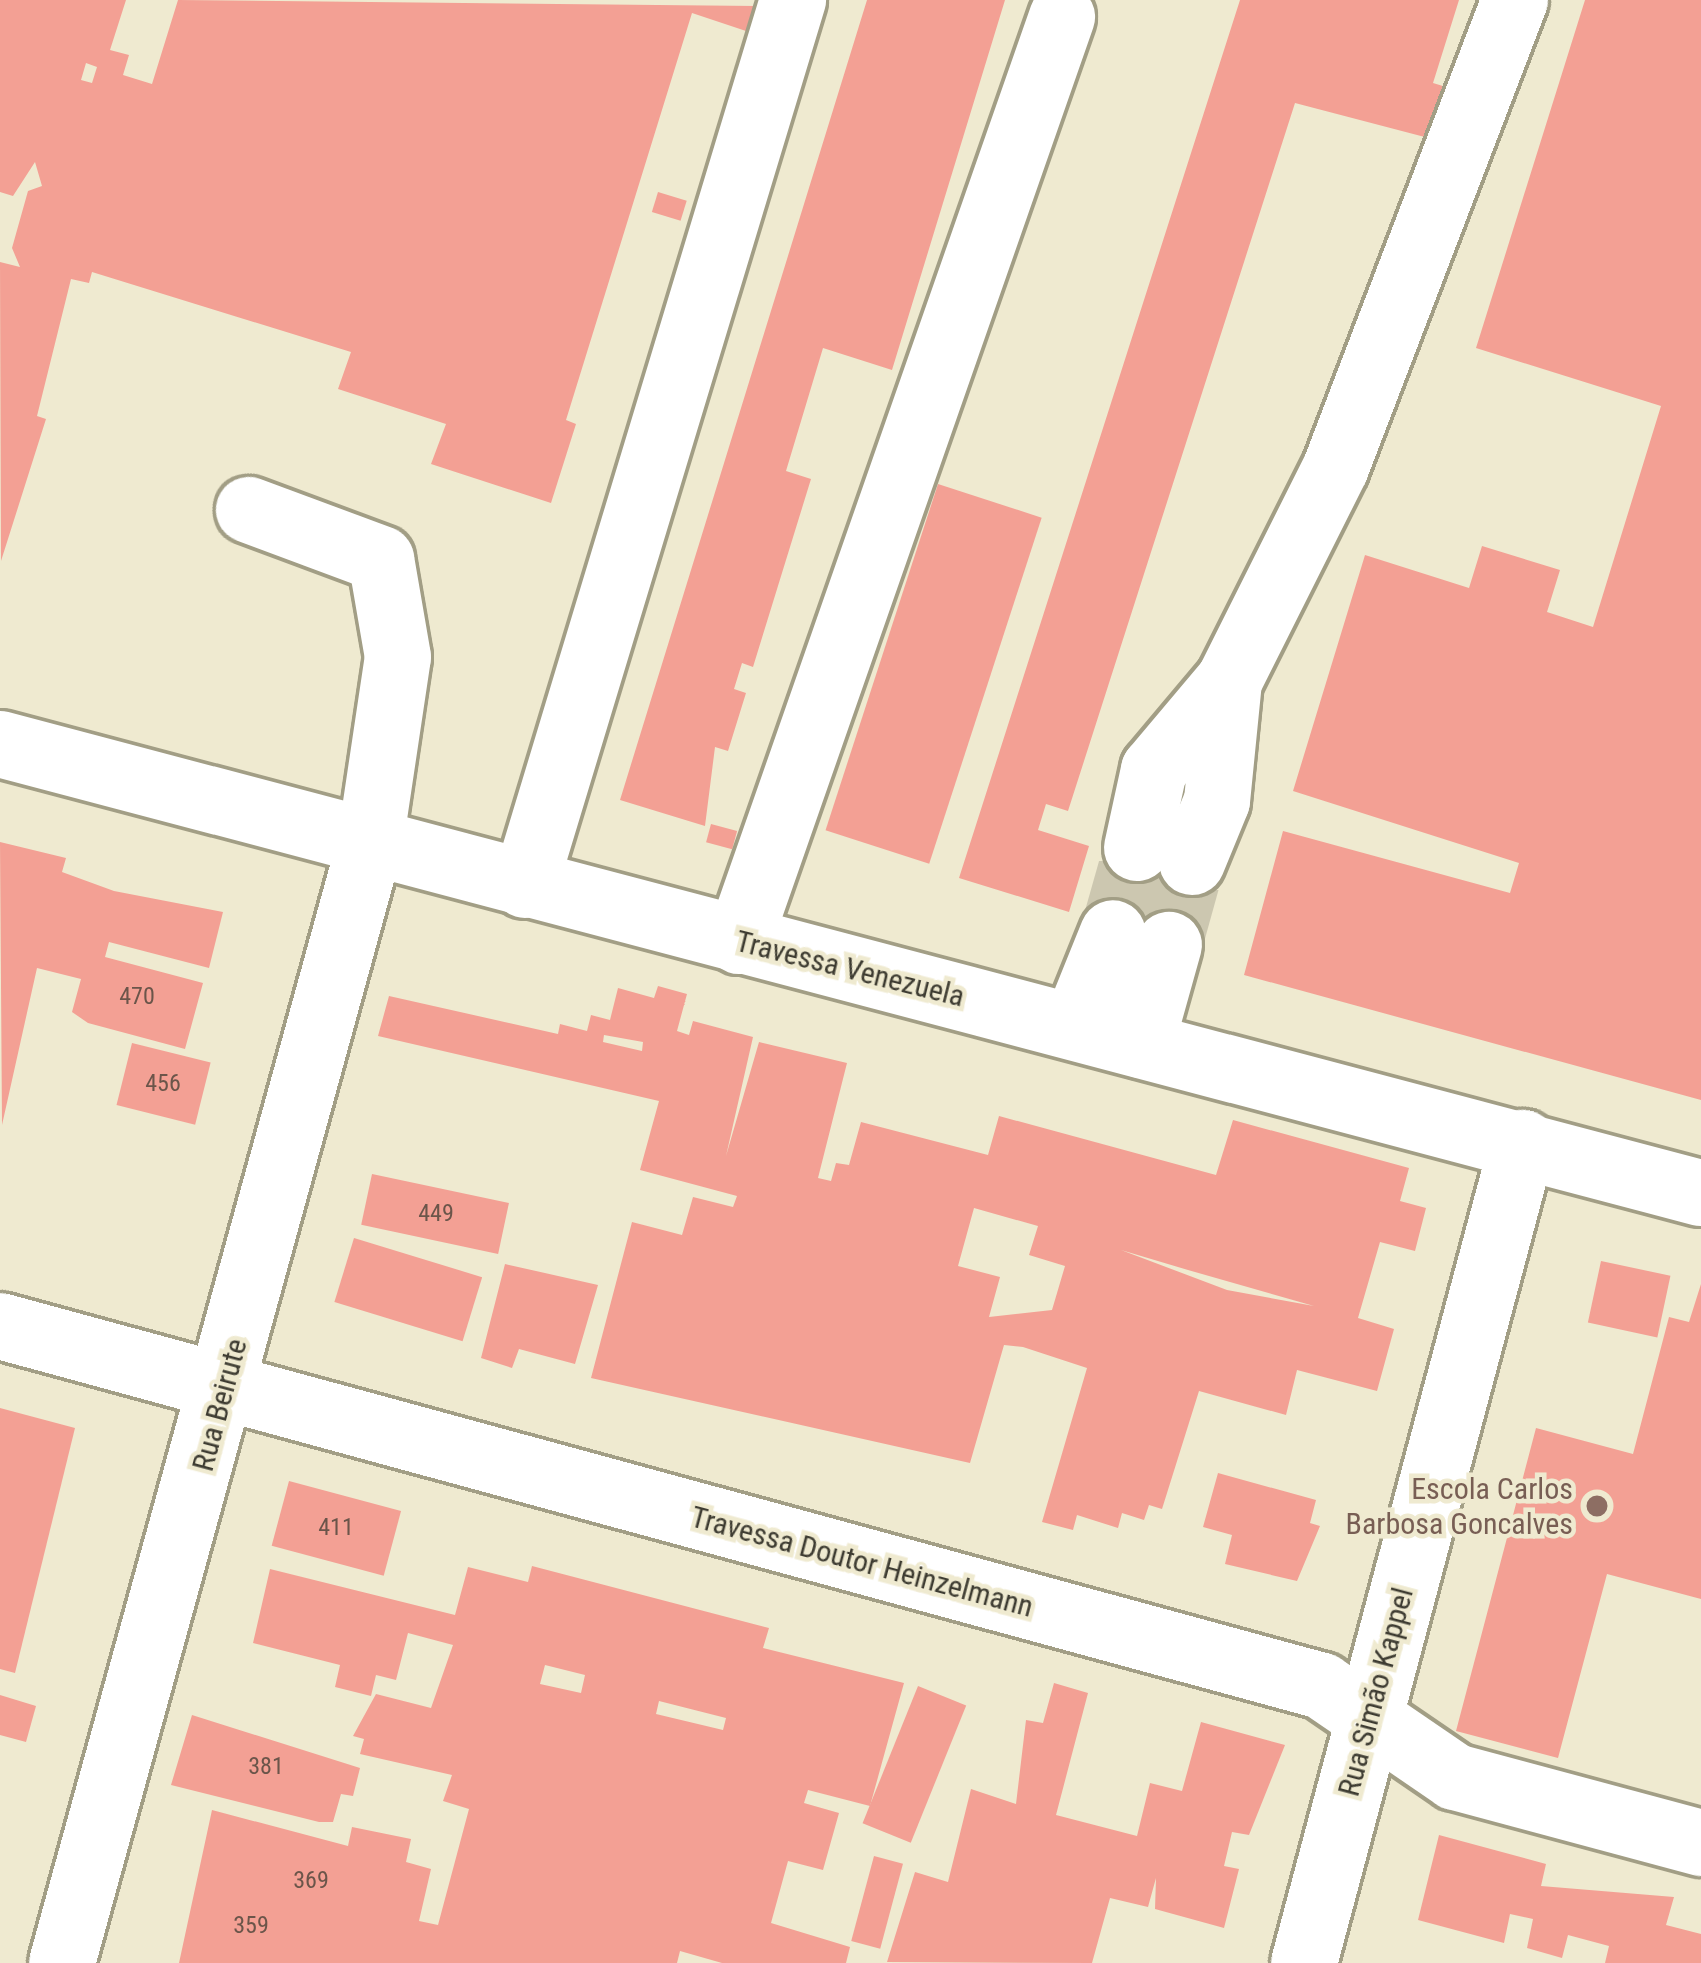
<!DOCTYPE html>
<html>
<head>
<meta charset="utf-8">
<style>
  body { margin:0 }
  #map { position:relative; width:1701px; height:1963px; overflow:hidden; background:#efead0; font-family:"Roboto Condensed",sans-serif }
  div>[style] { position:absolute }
  .building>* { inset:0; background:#f3a094; transform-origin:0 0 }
  .minor-tunnel>* { height:66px; margin-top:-33px; transform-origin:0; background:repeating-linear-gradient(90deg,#ccc7b0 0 66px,transparent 0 99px) }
  .roads { filter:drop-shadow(3px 0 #a29e85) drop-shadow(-3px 0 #a29e85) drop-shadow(0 3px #a29e85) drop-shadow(0 -3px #a29e85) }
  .minor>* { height:66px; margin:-33px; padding:0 33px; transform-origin:33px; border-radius:33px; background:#fff }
  .dots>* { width:33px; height:33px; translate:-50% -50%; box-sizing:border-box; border:6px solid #efead0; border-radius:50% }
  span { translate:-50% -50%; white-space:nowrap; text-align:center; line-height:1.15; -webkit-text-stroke:9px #efead0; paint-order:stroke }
  .number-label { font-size:24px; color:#6b554a }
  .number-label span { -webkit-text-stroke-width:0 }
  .street-label { font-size:30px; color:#3e3c32 }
  .education-label { font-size:30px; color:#785e54 }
  .right { translate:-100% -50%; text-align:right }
</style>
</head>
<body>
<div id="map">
  <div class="building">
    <div style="clip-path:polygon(evenodd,0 0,126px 0,110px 50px,129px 55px,123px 75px,152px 84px,178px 0,757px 6px,749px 32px,692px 13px,566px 420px,576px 424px,551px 503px,431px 464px,446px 424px,338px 389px,351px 352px,92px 272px,89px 283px,71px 279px,37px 416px,46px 419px,1px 561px,0 262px,20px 267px,12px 248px,28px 191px,42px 186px,35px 162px,13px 196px,0 192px,0 0,86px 63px,97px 67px,92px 83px,81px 80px,86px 63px)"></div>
    <div style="clip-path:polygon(867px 0,1005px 0,892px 370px,823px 348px,786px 471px,811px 479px,753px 667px,742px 663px,734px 689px,746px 693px,728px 751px,715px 747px,705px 826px,620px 800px)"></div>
    <div style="clip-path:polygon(1240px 0,1459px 0,1433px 83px,1456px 90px,1440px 141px,1295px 103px,1068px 811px,1046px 804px,1038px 830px,1089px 846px,1069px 912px,959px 878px)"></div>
    <div style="clip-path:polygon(1585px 0,1701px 0,1701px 1100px,1244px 975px,1283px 831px,1510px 893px,1519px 863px,1293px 791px,1365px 555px,1469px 588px,1482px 546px,1560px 570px,1547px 612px,1593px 627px,1661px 406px,1476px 348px)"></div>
    <div style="left:658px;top:192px;width:30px;height:21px;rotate:17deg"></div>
    <div style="left:938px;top:484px;width:109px;height:364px;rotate:18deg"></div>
    <div style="left:711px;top:824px;width:27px;height:19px;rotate:15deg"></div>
    <div style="clip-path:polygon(0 842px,66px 858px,62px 872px,114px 891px,223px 912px,209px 968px,109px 942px,105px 957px,203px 983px,185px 1049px,88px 1023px,72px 1012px,81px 979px,37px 968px,2px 1125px)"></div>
    <div style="left:1129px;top:846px;width:72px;height:88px;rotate:14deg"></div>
    <div style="clip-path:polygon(evenodd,658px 986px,687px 994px,677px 1031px,689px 1035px,693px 1021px,753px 1037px,726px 1156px,759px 1042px,847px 1063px,818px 1178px,831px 1181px,836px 1163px,849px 1165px,861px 1122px,988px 1155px,999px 1116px,1216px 1175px,1233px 1120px,1409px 1168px,1400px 1201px,1426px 1208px,1415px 1251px,1380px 1242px,1358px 1318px,1394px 1329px,1377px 1391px,1297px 1370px,1286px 1415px,1199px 1391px,1162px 1509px,1149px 1505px,1144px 1520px,1122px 1513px,1118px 1528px,1077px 1515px,1073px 1530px,1042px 1522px,1087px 1368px,1023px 1347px,1004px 1345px,970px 1463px,591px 1378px,632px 1222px,682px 1235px,693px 1197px,733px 1207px,737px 1196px,640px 1170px,659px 1101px,378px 1036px,389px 996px,558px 1034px,560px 1024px,587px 1031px,591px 1015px,610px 1020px,618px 988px,654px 998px,658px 986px,604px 1035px,643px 1042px,642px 1051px,603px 1042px,604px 1035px,658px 986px,974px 1208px,1038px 1226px,1029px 1255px,1065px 1266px,1052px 1310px,989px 1317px,1000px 1277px,958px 1266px,974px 1208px,658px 986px,1121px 1250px,1188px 1270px,1314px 1306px,1227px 1290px,1121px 1250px)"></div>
    <div style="left:132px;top:1043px;width:81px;height:64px;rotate:14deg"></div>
    <div style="left:372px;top:1174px;width:140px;height:52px;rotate:12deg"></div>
    <div style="left:354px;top:1238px;width:134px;height:67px;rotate:17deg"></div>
    <div style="left:1601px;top:1261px;width:71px;height:63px;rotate:12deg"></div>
    <div style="clip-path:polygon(505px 1264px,598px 1285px,575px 1364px,519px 1349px,512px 1368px,481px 1358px)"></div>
    <div style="clip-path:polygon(1701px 1284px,1701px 1599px,1607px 1574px,1558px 1758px,1456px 1731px,1536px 1428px,1633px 1454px,1669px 1317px,1689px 1322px)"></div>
    <div style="clip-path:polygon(0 1408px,75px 1428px,15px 1673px,0 1669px)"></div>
    <div style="clip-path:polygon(1218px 1473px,1316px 1500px,1310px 1523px,1320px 1526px,1297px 1581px,1225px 1564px,1232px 1535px,1203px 1527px)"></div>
    <div style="left:289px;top:1481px;width:116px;height:67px;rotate:15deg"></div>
    <div style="clip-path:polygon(evenodd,532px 1566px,769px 1628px,763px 1648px,904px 1683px,870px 1806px,808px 1790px,804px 1803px,839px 1813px,823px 1870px,788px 1861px,771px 1923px,850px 1947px,846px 1963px,722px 1963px,680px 1951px,677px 1963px,179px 1963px,212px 1810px,348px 1846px,352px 1827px,411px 1839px,406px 1862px,431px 1869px,419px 1921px,438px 1925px,469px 1809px,443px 1801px,452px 1775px,360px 1754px,364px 1739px,353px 1736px,376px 1694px,431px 1708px,453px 1645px,408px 1633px,396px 1680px,376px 1675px,371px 1696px,335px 1687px,340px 1665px,253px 1643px,270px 1569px,455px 1615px,468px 1567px,528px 1582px,532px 1566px,545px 1665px,585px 1675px,581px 1693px,540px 1684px,545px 1665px,532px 1566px,659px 1701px,726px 1718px,723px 1730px,656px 1714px,659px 1701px)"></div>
    <div style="clip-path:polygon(1054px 1683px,1088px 1693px,1056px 1815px,1137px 1836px,1150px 1783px,1182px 1791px,1201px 1722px,1285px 1745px,1249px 1835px,1232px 1832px,1224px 1866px,1239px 1869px,1224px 1928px,1155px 1909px,1156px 1878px,1148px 1907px,1110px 1898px,1092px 1963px,887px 1962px,915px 1872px,948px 1882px,971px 1789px,1016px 1804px,1026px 1720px,1043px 1723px)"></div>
    <div style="left:918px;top:1686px;width:52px;height:148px;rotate:22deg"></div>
    <div style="clip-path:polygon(0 1695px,36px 1706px,26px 1742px,0 1735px)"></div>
    <div style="clip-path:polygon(192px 1715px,360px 1768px,353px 1796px,341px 1794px,333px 1822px,319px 1822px,171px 1785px)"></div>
    <div style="clip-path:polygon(1439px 1835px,1546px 1864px,1541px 1886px,1674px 1897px,1666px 1925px,1701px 1934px,1701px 1963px,1605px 1963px,1609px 1946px,1568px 1935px,1562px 1958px,1527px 1948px,1533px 1919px,1510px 1914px,1504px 1943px,1418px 1920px)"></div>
    <div style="left:874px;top:1856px;width:30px;height:88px;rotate:15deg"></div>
  </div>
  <div class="minor-tunnel">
    <div style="left:1113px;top:933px;width:88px;rotate:-74.2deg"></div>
    <div style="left:1169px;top:945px;width:86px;rotate:-74.5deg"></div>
  </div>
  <div class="roads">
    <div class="minor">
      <div style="left:0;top:744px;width:1759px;rotate:14.79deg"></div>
      <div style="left:1137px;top:848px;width:80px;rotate:-77.7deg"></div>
      <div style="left:1154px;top:770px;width:116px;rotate:-49.9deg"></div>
      <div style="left:1229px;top:681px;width:239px;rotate:-63.4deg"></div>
      <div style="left:1336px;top:467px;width:500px;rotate:-69.03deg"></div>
      <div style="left:1192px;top:862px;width:66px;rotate:-67.7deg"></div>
      <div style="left:1217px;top:801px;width:121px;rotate:-84.3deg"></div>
      <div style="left:525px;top:885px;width:925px;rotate:-73.15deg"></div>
      <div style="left:739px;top:941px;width:979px;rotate:-70.73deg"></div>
      <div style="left:1075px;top:1027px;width:101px;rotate:-68deg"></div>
      <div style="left:1141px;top:1045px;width:104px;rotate:-74.4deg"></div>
      <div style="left:0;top:1326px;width:1370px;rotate:15.23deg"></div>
      <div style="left:1322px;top:1686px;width:161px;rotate:34.4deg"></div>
      <div style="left:1455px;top:1777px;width:255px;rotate:15deg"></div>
      <div style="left:62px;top:1963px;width:1161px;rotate:-74.61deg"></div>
      <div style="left:370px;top:844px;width:189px;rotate:-81.5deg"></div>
      <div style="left:398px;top:657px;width:99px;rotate:-99.8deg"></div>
      <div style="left:381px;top:559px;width:141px;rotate:-159.6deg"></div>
      <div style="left:1304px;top:1963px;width:849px;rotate:-75.05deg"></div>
    </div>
  </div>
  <div class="dots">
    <div style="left:1597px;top:1506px;background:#8d6e63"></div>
  </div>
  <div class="number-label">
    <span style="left:137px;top:997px">470</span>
    <span style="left:163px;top:1084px">456</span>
    <span style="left:436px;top:1214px">449</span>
    <span style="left:336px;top:1528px">411</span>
    <span style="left:266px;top:1767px">381</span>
    <span style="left:311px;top:1881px">369</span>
    <span style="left:251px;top:1926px">359</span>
  </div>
  <div class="street-label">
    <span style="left:850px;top:969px;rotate:14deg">Travessa Venezuela</span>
    <span style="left:220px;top:1405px;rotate:-75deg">Rua Beirute</span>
    <span style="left:862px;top:1562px;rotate:15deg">Travessa Doutor Heinzelmann</span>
    <span style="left:1376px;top:1692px;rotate:-75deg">Rua Simão Kappel</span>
  </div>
  <div class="education-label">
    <span class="right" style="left:1573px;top:1506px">Escola Carlos<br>Barbosa Goncalves</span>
  </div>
</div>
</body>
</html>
